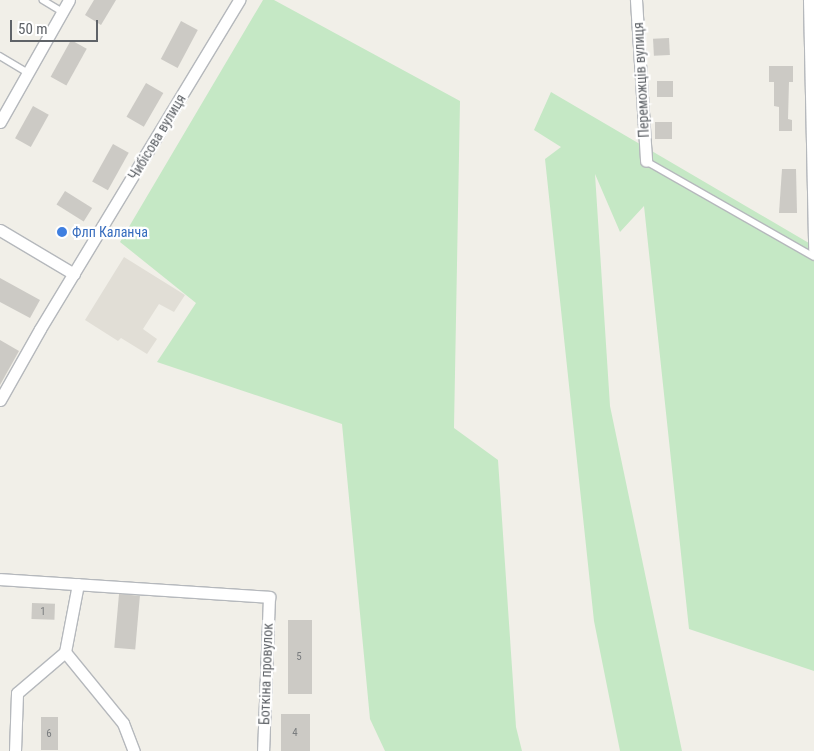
<!DOCTYPE html>
<html>
<head>
<meta charset="utf-8">
<style>
  body { margin:0 }
  #map { position:relative; width:814px; height:751px; overflow:hidden; background:#f1efe8; font-family:"Roboto Condensed",sans-serif }
  div>[style] { position:absolute }
  .education>* { inset:0; background:#e1ded6 }
  .green>* { inset:0; background:#c5e8c5 }
  .building>* { inset:0; background:#cccac5; transform-origin:0 0 }
  .roads { filter:drop-shadow(1px 0 #b5b8bc) drop-shadow(-1px 0 #b5b8bc) drop-shadow(0 1px #b5b8bc) drop-shadow(0 -1px #b5b8bc) }
  .service>* { height:5.5px; margin:-2.75px; padding:0 2.75px; transform-origin:2.75px; border-radius:2.75px; background:#fff }
  .minor>* { height:11px; margin:-5.5px; padding:0 5.5px; transform-origin:5.5px; border-radius:5.5px; background:#fff }
  .dots>* { width:14px; height:14px; translate:-50% -50%; box-sizing:border-box; border:2px solid #fff; border-radius:50% }
  span { translate:-50% -50%; white-space:nowrap; text-align:center; line-height:1.15; -webkit-text-stroke:4.5px #fff; paint-order:stroke }
  .number-label { font-size:11px; color:#7a7d7f }
  .number-label span { -webkit-text-stroke-width:0 }
  .street-label { font-size:14px; color:#5f6368 }
  .shop-label { font-size:14px; color:#366cbe }
  .left { translate:0 -50%; text-align:left }
  .scale { position:absolute; left:10px; top:20px; width:88px; height:22px; box-sizing:border-box; border:2px solid #5f6368; border-top:0; padding-left:6px; font-size:15px; line-height:18px; white-space:nowrap; color:#5f6368; -webkit-text-stroke:4px #fff; paint-order:stroke }
</style>
</head>
<body>
<div id="map">
  <div class="education">
    <div style="clip-path:polygon(124px 257px,185px 295px,174px 312px,159px 304px,143px 329px,157px 339px,147px 354px,121px 338px,118px 341px,85px 320px)"></div>
  </div>
  <div class="green">
    <div style="clip-path:polygon(263px 0,274px 0,460px 101px,454px 428px,498px 460px,516px 727px,522px 751px,385px 751px,370px 719px,342px 424px,157px 362px,196px 303px,120px 242px)"></div>
    <div style="clip-path:polygon(551px 92px,814px 246px,814px 671px,689px 629px,644px 206px,620px 232px,595px 174px,610px 406px,682px 751px,620px 751px,594px 621px,545px 159px,561px 147px,534px 130px)"></div>
  </div>
  <div class="building">
    <div style="clip-path:polygon(94px 0,116px 0,101px 25px,85px 15px)"></div>
    <div style="left:181px;top:21px;width:19px;height:43px;rotate:28deg"></div>
    <div style="left:669px;top:38px;width:17px;height:16px;rotate:87deg"></div>
    <div style="left:71px;top:40px;width:18px;height:42px;rotate:29deg"></div>
    <div style="clip-path:polygon(769px 66px,793px 66px,793px 82px,789px 82px,788px 119px,792px 120px,792px 131px,779px 131px,779px 107px,774px 106px,774px 82px,769px 82px)"></div>
    <div style="left:657px;top:81px;width:16px;height:16px"></div>
    <div style="left:146px;top:83px;width:20px;height:39px;rotate:30deg"></div>
    <div style="left:33px;top:106px;width:18px;height:37px;rotate:29deg"></div>
    <div style="left:672px;top:122px;width:17px;height:17px;rotate:90deg"></div>
    <div style="left:113px;top:144px;width:18px;height:43px;rotate:29deg"></div>
    <div style="clip-path:polygon(782px 169px,796px 169px,797px 213px,779px 213px)"></div>
    <div style="left:65px;top:191px;width:32px;height:16px;rotate:32deg"></div>
    <div style="clip-path:polygon(0 278px,40px 300px,30px 318px,0 302px)"></div>
    <div style="clip-path:polygon(0 340px,19px 351px,0 385px)"></div>
    <div style="left:119px;top:594px;width:21px;height:54px;rotate:5deg"></div>
    <div style="left:32px;top:603px;width:23px;height:16px;rotate:2deg"></div>
    <div style="left:288px;top:620px;width:24px;height:74px"></div>
    <div style="left:281px;top:714px;width:29px;height:37px"></div>
    <div style="left:41px;top:717px;width:17px;height:33px"></div>
  </div>
  <div class="roads">
    <div class="service">
      <div style="left:43px;top:0;width:23px;rotate:31deg"></div>
      <div style="left:0;top:56px;width:31px;rotate:31deg"></div>
      <div style="left:646px;top:161px;width:193px;rotate:29.7deg"></div>
    </div>
    <div class="minor">
      <div style="left:636px;top:0;width:161px;rotate:86.4deg"></div>
      <div style="left:809px;top:0;width:249px;rotate:88.8deg"></div>
      <div style="left:0;top:122px;width:140px;rotate:-60.5deg"></div>
      <div style="left:0;top:230px;width:86px;rotate:30.7deg"></div>
      <div style="left:0;top:400px;width:81px;rotate:-60.6deg"></div>
      <div style="left:40px;top:329px;width:385px;rotate:-58.8deg"></div>
      <div style="left:0;top:579px;width:270px;rotate:3.8deg"></div>
      <div style="left:269px;top:597px;width:154px;rotate:92.2deg"></div>
      <div style="left:65px;top:652px;width:92px;rotate:50.8deg"></div>
      <div style="left:123px;top:723px;width:30px;rotate:69deg"></div>
      <div style="left:15px;top:751px;width:58px;rotate:-88deg"></div>
      <div style="left:17px;top:693px;width:63px;rotate:-40.5deg"></div>
      <div style="left:65px;top:652px;width:69px;rotate:-79.2deg"></div>
    </div>
  </div>
  <div class="dots">
    <div style="left:62px;top:232px;background:#3f7fe0"></div>
  </div>
  <div class="number-label">
    <span style="left:43px;top:612px">1</span>
    <span style="left:299px;top:657px">5</span>
    <span style="left:295px;top:733px">4</span>
    <span style="left:49px;top:734px">6</span>
  </div>
  <div class="street-label">
    <span style="left:641px;top:80px;rotate:-93deg">Переможців вулиця</span>
    <span style="left:157px;top:137px;rotate:-59deg">Чибісова вулиця</span>
    <span style="left:266px;top:674px;rotate:-88deg">Боткіна провулок</span>
  </div>
  <div class="shop-label">
    <span class="left" style="left:72px;top:232px">Флп Каланча</span>
  </div>
  <div class="scale">50 m</div>
</div>
</body>
</html>
